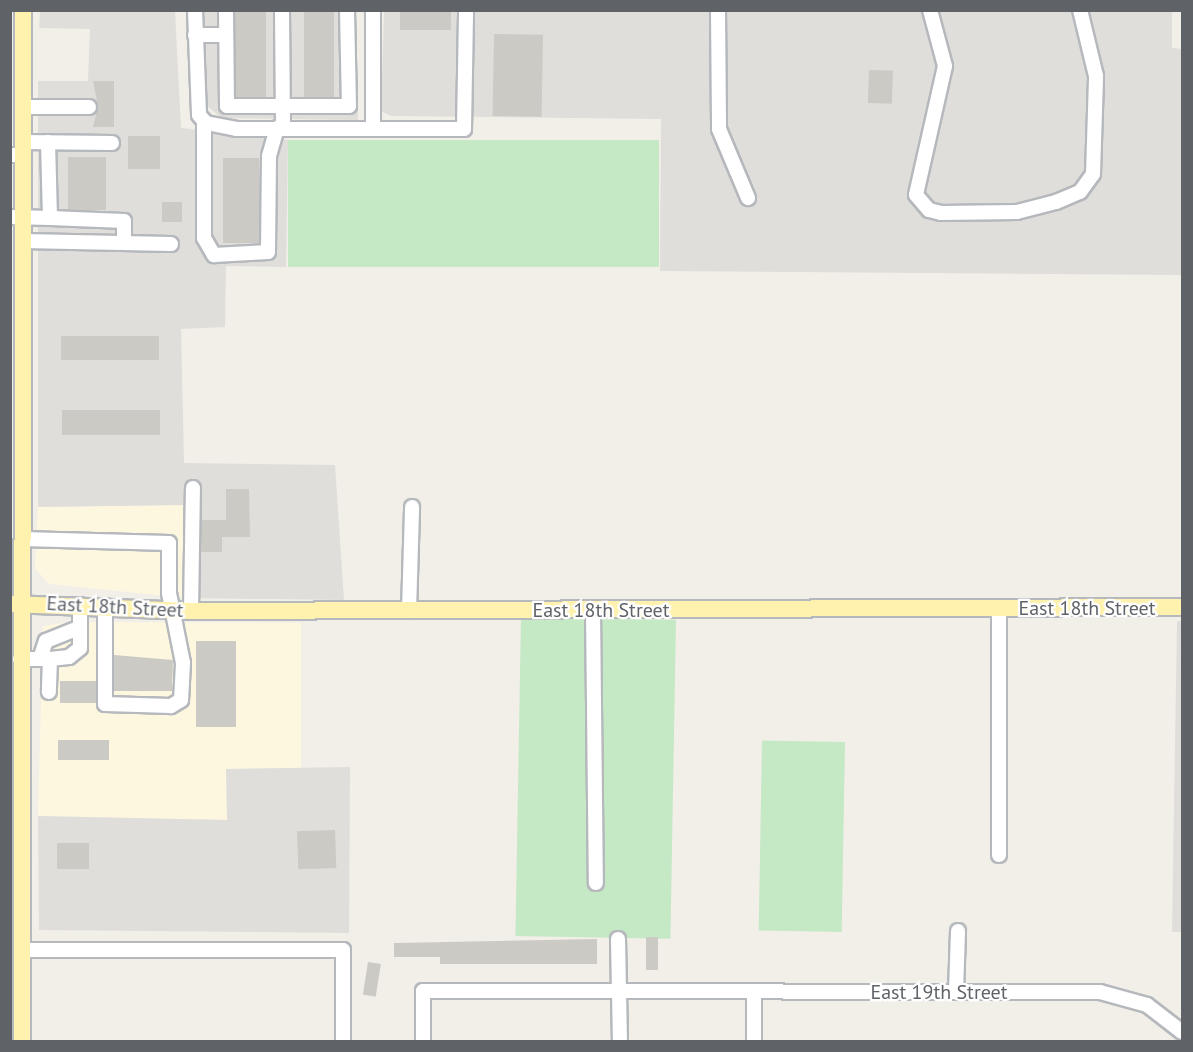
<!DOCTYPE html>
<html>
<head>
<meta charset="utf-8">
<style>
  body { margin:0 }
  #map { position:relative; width:1193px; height:1052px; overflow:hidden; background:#f1efe8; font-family:"PT Sans",sans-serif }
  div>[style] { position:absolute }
  .commercial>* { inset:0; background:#fef7e0 }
  .industrial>* { inset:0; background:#e0deda }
  .green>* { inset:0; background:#c5e8c5; transform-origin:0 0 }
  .building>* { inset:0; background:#cccac5; transform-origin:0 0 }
  .roads { filter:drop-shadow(2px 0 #b5b8bc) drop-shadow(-2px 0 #b5b8bc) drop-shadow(0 2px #b5b8bc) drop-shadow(0 -2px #b5b8bc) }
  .minor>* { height:14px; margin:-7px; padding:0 7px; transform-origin:7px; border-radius:7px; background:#fff }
  .major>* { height:16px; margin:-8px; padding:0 8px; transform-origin:8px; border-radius:8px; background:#fff2af }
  span { translate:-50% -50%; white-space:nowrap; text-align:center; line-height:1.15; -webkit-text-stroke:4.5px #fff; paint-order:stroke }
  .street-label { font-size:20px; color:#5f6368 }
  .frame { position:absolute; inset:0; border:12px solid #5f6368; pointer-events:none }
</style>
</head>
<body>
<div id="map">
  <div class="commercial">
    <div style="clip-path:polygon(184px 505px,186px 598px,49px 584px,35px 568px,38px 507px)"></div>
    <div style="clip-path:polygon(69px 622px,301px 623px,301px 768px,226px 769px,227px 820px,38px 816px,43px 626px)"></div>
  </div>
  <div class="industrial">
    <div style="clip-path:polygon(40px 11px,175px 11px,181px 128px,288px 140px,286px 267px,226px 266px,225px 327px,181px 329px,184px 463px,335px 465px,344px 600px,186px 598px,184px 505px,38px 507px,38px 81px,88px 81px,90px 29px,39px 28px)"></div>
    <div style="clip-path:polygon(201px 11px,356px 11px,358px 120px,221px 118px,203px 102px)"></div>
    <div style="clip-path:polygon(384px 11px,1172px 11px,1172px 48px,1182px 49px,1182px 275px,660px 271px,661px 119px,391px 116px,381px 111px)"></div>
    <div style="clip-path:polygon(1177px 621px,1182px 621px,1182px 932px,1172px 932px)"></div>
    <div style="clip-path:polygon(350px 767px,349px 933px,39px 930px,38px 816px,227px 820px,226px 769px)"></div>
  </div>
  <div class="green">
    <div style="left:288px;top:140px;width:371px;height:127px"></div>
    <div style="left:521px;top:617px;width:155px;height:319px;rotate:1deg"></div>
    <div style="left:845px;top:742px;width:190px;height:83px;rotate:91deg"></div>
  </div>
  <div class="building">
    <div style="left:235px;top:10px;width:31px;height:87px"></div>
    <div style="left:304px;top:10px;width:30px;height:87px"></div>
    <div style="left:400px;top:10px;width:51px;height:20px"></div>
    <div style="left:494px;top:34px;width:49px;height:82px;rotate:1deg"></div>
    <div style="left:869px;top:70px;width:24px;height:33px;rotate:2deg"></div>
    <div style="clip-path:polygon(93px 81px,114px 81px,114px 127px,93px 127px,98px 106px)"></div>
    <div style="left:128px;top:136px;width:32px;height:33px"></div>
    <div style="left:68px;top:157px;width:38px;height:53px"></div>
    <div style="left:259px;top:158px;width:85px;height:36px;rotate:90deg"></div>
    <div style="left:162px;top:202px;width:20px;height:20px"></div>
    <div style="left:61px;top:336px;width:98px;height:24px"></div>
    <div style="left:62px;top:410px;width:98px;height:25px"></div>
    <div style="clip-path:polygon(226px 489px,249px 489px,250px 537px,222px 537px,222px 552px,201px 552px,201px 520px,226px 520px)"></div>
    <div style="left:196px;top:641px;width:40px;height:86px"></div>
    <div style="clip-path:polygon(114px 655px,173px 660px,172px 691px,114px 691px)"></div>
    <div style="left:60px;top:681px;width:36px;height:22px"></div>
    <div style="left:58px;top:740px;width:51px;height:20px"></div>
    <div style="left:335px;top:830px;width:38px;height:38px;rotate:88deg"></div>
    <div style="left:57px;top:843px;width:32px;height:26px"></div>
    <div style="left:646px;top:937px;width:12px;height:33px"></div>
    <div style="clip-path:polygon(597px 939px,597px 964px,440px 964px,440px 957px,394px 957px,394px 943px)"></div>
    <div style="left:368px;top:962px;width:13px;height:33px;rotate:9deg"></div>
  </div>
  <div class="roads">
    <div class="minor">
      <div style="left:195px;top:10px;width:105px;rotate:87.8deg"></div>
      <div style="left:199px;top:115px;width:11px;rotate:49deg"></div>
      <div style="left:206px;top:123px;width:31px;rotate:11deg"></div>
      <div style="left:236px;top:129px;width:228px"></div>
      <div style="left:464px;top:129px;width:119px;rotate:-89deg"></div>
      <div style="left:226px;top:10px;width:96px;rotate:89.4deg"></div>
      <div style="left:227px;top:106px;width:122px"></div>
      <div style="left:349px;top:106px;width:96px;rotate:-91.2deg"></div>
      <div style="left:282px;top:10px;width:118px;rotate:89.5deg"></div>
      <div style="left:718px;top:10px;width:119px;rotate:89.5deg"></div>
      <div style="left:719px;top:129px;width:75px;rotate:67.2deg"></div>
      <div style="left:930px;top:10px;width:58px;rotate:75deg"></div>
      <div style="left:945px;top:66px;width:132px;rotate:102.7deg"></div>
      <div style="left:916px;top:195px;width:20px;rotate:49deg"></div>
      <div style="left:929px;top:210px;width:12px;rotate:14deg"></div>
      <div style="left:941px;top:213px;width:76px;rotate:-0.8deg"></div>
      <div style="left:1017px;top:212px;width:40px;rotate:-14.4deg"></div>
      <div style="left:1056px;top:202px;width:26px;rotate:-23deg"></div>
      <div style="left:1080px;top:192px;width:22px;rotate:-54deg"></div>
      <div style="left:1093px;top:174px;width:98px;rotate:-88.2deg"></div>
      <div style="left:1096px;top:76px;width:68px;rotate:-103.6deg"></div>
      <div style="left:195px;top:35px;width:31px"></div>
      <div style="left:23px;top:107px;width:66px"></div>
      <div style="left:204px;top:121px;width:117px;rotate:90deg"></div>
      <div style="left:204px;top:238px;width:20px;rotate:60deg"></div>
      <div style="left:214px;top:255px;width:54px;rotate:-3.2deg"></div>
      <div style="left:268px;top:252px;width:96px;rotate:-89.4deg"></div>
      <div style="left:269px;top:156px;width:29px;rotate:-74deg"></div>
      <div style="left:373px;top:128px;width:118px;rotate:-90deg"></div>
      <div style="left:23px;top:142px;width:89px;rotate:0.6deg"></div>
      <div style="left:10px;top:155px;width:13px"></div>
      <div style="left:10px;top:217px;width:40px;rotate:1.4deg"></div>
      <div style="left:50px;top:218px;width:76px;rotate:-91.5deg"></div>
      <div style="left:50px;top:218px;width:74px;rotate:2.3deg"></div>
      <div style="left:124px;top:221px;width:22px;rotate:90deg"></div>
      <div style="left:23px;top:241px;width:148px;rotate:1.2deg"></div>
      <div style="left:22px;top:539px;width:147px;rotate:1.6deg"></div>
      <div style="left:169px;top:543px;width:50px;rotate:90deg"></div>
      <div style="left:169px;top:593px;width:71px;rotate:78.7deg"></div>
      <div style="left:183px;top:663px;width:37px;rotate:93deg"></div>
      <div style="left:181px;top:700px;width:12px;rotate:149deg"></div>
      <div style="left:171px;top:706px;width:66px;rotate:-178.3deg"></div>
      <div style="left:105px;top:704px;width:98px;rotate:-90deg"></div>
      <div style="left:999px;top:608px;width:247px;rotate:90deg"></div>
      <div style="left:593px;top:610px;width:273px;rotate:89.4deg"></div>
      <div style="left:191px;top:611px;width:123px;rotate:-89.1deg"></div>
      <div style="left:409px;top:611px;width:104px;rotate:-88.3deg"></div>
      <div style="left:20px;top:659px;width:30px"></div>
      <div style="left:50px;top:659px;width:33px;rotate:92deg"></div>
      <div style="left:40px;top:659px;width:19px;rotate:-72deg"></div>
      <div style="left:46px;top:641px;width:35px;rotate:-22deg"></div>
      <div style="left:50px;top:659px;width:19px;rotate:-6deg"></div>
      <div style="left:69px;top:657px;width:14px;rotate:-39deg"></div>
      <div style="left:80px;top:648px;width:43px;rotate:-90deg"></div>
      <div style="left:618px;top:939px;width:103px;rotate:88.9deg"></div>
      <div style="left:21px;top:950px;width:322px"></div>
      <div style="left:343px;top:950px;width:92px;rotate:90deg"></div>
      <div style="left:754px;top:992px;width:50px;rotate:90deg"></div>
      <div style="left:956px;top:992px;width:61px;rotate:-88.1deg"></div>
      <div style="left:423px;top:1042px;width:51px;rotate:-90deg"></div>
      <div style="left:423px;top:991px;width:677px;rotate:0.08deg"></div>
      <div style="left:1100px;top:992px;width:49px;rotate:15.5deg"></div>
      <div style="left:1147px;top:1005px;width:44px;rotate:37.6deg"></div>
    </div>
    <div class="major">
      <div style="left:10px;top:604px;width:181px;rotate:2.2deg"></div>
      <div style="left:191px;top:611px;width:991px;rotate:-0.23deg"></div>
      <div style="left:22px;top:1042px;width:1032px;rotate:-89.94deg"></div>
    </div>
  </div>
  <div class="street-label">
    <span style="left:115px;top:607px;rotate:3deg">East 18th Street</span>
    <span style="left:1087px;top:608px">East 18th Street</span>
    <span style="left:601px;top:610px">East 18th Street</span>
    <span style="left:939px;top:992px">East 19th Street</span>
  </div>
  <div class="frame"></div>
</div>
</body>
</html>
